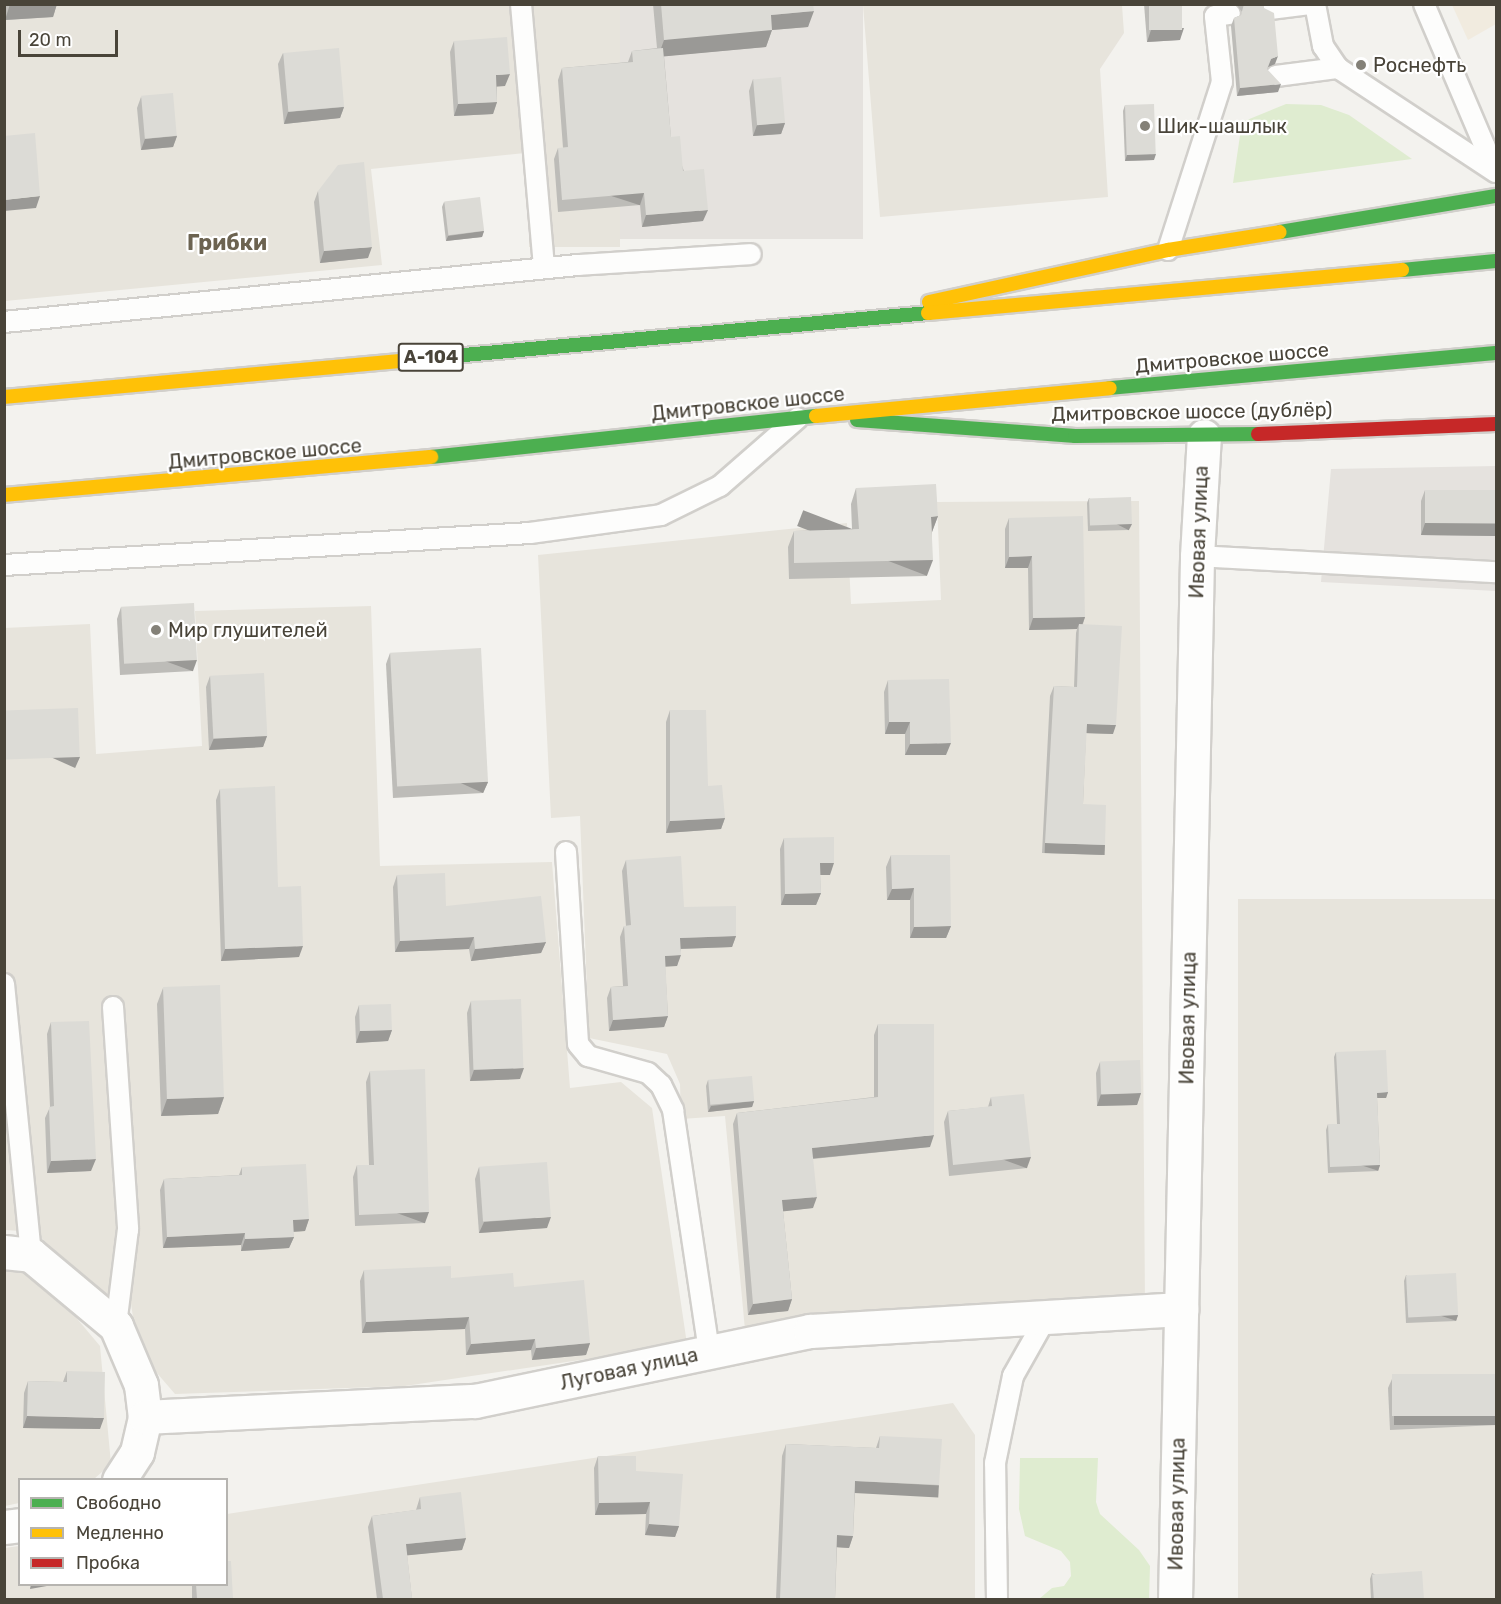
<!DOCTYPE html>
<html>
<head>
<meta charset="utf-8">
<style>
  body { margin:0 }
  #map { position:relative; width:1501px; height:1604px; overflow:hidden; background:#f3f2ee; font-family:Rubik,sans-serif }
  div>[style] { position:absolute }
  .residential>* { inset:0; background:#e7e4dc; transform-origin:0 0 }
  .commercial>* { inset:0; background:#f1ebdf }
  .industrial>* { inset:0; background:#e5e2de; transform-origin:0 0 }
  .green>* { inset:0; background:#dfecd0 }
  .roads { filter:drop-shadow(2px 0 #d1cfcb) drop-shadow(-2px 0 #d1cfcb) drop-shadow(0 2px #d1cfcb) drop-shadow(0 -2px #d1cfcb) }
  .lane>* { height:20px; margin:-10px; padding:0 10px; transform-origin:10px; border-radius:10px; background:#fdfdfc }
  .street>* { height:33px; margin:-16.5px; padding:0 16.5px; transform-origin:16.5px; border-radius:16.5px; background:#fdfdfc }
  .fast>* { height:14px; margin:-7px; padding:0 7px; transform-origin:7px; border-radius:7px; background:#4caf50 }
  .slow>* { height:14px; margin:-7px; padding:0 7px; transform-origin:7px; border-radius:7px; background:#ffc107 }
  .jam>* { height:14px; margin:-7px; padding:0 7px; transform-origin:7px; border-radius:7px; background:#c62828 }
  .wall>* { inset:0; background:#bdbcb8 }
  .shaded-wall>* { inset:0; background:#9a9996; transform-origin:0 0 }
  .building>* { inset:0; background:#dcdbd6; transform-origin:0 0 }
  .dots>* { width:16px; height:16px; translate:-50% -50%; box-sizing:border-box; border:3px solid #fff; border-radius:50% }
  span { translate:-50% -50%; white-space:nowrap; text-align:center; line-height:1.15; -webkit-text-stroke:4.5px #fff; paint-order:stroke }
  .shield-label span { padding:2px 4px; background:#fff; border:2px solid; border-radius:4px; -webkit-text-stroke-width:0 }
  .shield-label { font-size:18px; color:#494439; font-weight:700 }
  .poi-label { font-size:20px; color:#494439 }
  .left { translate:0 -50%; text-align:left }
  .street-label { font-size:20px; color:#494439 }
  .quarter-label { font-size:22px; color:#6c6351; font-weight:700 }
  .frame { position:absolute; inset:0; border:6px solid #494439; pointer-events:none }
  .legend { position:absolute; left:18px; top:1478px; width:210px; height:108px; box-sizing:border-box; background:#fff; border:2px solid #b6b4b0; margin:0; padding:8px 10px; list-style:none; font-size:18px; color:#494439 }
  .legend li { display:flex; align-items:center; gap:12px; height:30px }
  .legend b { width:30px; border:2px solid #b6b4b0 }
  .scale { position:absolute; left:18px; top:30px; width:100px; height:27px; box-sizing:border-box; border:3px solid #494439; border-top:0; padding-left:8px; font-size:18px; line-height:21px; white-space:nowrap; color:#494439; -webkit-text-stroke:4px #fff; paint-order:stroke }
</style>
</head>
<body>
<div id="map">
  <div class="residential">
    <div style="clip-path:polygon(5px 5px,512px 5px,525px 153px,371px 169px,382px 265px,5px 301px)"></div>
    <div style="left:529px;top:5px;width:91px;height:242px"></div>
    <div style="clip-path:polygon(863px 5px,1122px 5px,1124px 33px,1100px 69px,1108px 197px,880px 217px)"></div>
    <div style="clip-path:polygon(1139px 501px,1145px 1306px,745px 1330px,725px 1116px,681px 1119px,680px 1084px,667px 1054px,589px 1038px,580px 816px,551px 818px,538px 555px,847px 523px,851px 604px,941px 600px,937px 502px)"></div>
    <div style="clip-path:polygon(371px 606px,380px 866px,552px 862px,570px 1088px,621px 1082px,652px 1108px,687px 1344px,405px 1386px,175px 1394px,138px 1351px,130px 1297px,90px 1291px,36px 1232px,5px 1230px,4px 628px,90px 624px,96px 754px,202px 746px,195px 611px)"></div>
    <div style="left:1496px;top:899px;width:700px;height:258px;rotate:90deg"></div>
    <div style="clip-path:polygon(5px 1262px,31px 1264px,100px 1346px,111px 1464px,94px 1479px,20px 1480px,19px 1503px,5px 1506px)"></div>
    <div style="clip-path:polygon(953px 1403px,975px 1435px,975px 1599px,5px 1600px,5px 1548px,19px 1546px,20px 1584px,226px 1584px,227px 1514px)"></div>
  </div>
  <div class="commercial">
    <div style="clip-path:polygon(1452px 5px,1496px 5px,1496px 24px,1468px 40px)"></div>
  </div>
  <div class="industrial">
    <div style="left:620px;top:5px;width:243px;height:234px"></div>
    <div style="clip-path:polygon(1496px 466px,1496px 591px,1321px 582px,1331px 469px)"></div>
  </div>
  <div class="green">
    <div style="clip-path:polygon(1286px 104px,1321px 105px,1349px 115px,1412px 159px,1233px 183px,1242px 122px)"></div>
    <div style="clip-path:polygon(1020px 1458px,1098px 1458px,1096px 1502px,1100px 1514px,1139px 1550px,1150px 1566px,1149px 1599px,1039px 1599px,1052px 1588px,1064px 1586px,1071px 1576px,1070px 1562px,1061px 1551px,1025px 1536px,1019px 1509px)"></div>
  </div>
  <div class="roads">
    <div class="lane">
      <div style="left:521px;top:4px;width:265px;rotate:85deg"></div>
      <div style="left:1315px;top:4px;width:43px;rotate:79.2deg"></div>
      <div style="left:1323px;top:46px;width:27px;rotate:56deg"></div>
      <div style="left:1338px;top:68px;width:189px;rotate:33.4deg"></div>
      <div style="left:1424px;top:4px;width:155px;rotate:66.9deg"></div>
      <div style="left:1485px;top:147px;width:20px;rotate:75deg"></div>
      <div style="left:1270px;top:9px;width:38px;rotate:-7deg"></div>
      <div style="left:1276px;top:76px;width:63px;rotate:-7.4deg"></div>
      <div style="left:1168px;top:250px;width:176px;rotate:-72.2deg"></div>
      <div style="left:1222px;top:82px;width:66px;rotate:-96.1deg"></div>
      <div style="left:1215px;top:16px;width:15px;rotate:-8deg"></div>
      <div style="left:4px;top:322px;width:577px;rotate:-5.67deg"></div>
      <div style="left:578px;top:265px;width:173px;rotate:-3.6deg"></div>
      <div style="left:1197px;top:556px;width:299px;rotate:3.1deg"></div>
      <div style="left:4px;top:565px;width:527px;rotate:-3.48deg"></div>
      <div style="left:530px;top:533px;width:132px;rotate:-7.8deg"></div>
      <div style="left:661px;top:515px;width:66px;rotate:-26.2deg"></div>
      <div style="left:720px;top:486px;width:103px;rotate:-41.1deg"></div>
      <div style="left:566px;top:852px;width:192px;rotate:86.4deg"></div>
      <div style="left:578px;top:1044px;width:16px;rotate:50deg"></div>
      <div style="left:588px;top:1056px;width:62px;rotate:15.8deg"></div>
      <div style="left:648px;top:1073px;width:18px;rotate:43deg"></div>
      <div style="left:661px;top:1085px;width:28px;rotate:64deg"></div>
      <div style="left:673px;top:1110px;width:245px;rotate:81.5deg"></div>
      <div style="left:4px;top:984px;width:272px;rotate:84.3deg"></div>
      <div style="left:113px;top:1007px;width:223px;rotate:86.1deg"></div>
      <div style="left:128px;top:1229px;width:98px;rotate:97.1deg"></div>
      <div style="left:997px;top:1600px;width:137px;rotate:-90.8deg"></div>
      <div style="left:995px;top:1463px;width:89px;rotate:-78.3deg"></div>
      <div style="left:1013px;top:1376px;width:69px;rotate:-60.5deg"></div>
    </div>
    <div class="street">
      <div style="left:4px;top:1252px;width:27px;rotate:6deg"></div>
      <div style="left:31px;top:1255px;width:111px;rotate:39.9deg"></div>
      <div style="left:116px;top:1326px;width:64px;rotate:67deg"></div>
      <div style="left:141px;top:1385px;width:32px;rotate:83deg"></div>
      <div style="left:119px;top:1480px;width:33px;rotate:-57deg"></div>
      <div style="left:137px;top:1452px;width:36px;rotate:-77deg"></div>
      <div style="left:145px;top:1417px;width:330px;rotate:-2.8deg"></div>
      <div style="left:475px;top:1401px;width:342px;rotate:-11.8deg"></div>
      <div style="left:810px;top:1331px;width:372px;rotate:-3.4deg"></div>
      <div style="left:4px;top:1527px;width:16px;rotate:-7deg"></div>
      <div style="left:1175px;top:1600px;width:1044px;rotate:-88.79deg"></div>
      <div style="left:1197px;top:556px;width:120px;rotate:-86.7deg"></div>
    </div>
    <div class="fast">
      <div style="left:1280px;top:232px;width:219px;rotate:-9.5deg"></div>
      <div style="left:1402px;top:270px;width:94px;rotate:-5.5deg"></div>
      <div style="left:409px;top:360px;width:521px;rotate:-5.17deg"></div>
      <div style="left:1110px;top:388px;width:388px;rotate:-5.2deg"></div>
      <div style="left:857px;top:420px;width:219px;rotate:4.2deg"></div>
      <div style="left:1075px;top:436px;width:183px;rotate:-0.6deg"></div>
      <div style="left:431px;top:457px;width:387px;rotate:-6.1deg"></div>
    </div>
    <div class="slow">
      <div style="left:929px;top:302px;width:245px;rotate:-12.3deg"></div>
      <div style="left:1168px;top:250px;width:113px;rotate:-9.1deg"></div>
      <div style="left:928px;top:313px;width:476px;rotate:-5.2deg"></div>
      <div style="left:4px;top:397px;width:407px;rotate:-5.2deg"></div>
      <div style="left:816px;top:416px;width:295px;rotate:-5.4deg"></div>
      <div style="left:4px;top:495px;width:429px;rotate:-5.1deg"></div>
    </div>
    <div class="jam">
      <div style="left:1258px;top:434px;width:238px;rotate:-2.4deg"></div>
    </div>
  </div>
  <div class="wall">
    <div style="clip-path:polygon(4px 4px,57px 4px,53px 17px,5px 20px)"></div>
    <div style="clip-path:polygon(653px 4px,813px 4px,808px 27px,772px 30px,766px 47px,664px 56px,671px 137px,703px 221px,642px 227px,640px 205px,558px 212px,554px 159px,558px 148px,563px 148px,558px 80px,562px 68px,628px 62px,632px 51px,657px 48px)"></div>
    <div style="clip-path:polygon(1144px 4px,1182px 4px,1180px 40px,1147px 42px)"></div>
    <div style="clip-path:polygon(1236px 4px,1263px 4px,1275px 64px,1268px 67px,1267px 69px,1278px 92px,1237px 96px,1231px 26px,1234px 18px,1241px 15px,1242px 12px)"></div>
    <div style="clip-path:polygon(454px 41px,505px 86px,497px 86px,497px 102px,493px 114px,454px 116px,450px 52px)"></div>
    <div style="clip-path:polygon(283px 53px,344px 107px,340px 118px,284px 124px,278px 64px)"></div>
    <div style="clip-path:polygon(753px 79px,785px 123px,781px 134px,753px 136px,749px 91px)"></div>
    <div style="clip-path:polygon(141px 97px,177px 136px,173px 147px,141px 150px,137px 108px)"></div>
    <div style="clip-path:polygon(1125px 105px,1154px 160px,1125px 161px,1123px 111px)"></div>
    <div style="clip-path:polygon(318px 191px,368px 258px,320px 263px,314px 202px)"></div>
    <div style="clip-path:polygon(444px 202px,484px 231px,482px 237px,446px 241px,442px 207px)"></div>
    <div style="clip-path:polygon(856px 488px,938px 516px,932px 532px,927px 576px,789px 579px,788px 547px,794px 531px,852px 529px,851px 504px)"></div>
    <div style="clip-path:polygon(1425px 490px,1497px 490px,1497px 531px,1495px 536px,1421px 535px,1421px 501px)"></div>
    <div style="clip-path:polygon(1089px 498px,1129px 530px,1088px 531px,1087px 503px)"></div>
    <div style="clip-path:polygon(1009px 518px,1085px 617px,1083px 624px,1113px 734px,1086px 733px,1083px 804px,1105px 845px,1102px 855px,1042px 853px,1050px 696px,1054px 686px,1074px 687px,1076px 633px,1077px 629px,1029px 630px,1028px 568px,1005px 568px,1005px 529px)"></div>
    <div style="clip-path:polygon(121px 607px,193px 671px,120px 675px,117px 619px)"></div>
    <div style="clip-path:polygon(390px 653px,488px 782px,483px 793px,393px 798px,386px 664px)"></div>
    <div style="clip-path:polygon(210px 676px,267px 736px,263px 747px,209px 750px,206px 687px)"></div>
    <div style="clip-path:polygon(888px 680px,946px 755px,905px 755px,905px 734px,885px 734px,884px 692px)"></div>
    <div style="clip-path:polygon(670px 710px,708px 786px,725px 818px,721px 829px,666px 833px,666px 722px)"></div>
    <div style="clip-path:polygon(220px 789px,278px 887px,299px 957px,221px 961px,216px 800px)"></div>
    <div style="clip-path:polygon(784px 838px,830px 875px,820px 875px,821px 893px,816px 905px,781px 905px,780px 849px)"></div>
    <div style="clip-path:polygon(891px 855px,951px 926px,946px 938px,910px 938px,910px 900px,887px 900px,886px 867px)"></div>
    <div style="clip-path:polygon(626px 860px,684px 907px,736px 936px,732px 947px,681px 949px,677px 966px,665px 966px,668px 1016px,664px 1027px,609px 1031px,607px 998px,611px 987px,623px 986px,620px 937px,624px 926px,626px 926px,622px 871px)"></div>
    <div style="clip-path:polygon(397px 875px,446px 906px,546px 942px,541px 953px,471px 961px,469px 949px,395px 952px,393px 887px)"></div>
    <div style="clip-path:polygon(163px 988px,224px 1097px,218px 1114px,161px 1116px,157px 1004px)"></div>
    <div style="clip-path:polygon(471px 1001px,520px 1079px,470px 1081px,467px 1013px)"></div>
    <div style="clip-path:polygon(359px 1005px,392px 1030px,388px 1041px,356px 1043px,355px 1017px)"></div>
    <div style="clip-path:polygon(51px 1022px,91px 1171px,47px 1173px,45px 1118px,50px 1107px,47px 1034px)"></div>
    <div style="clip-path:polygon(878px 1024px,930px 1147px,813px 1159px,813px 1208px,783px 1211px,792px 1299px,788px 1311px,748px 1315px,733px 1124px,737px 1113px,874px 1097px,874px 1035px)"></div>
    <div style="clip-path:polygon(1336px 1052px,1388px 1092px,1386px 1098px,1377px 1098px,1380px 1165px,1378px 1171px,1328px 1173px,1326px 1130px,1328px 1124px,1337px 1124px,1334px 1057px)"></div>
    <div style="clip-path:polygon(1100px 1062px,1141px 1093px,1137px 1105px,1097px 1106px,1096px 1073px)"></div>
    <div style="clip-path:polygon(370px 1071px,425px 1223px,355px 1226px,353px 1177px,357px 1165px,369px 1165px,366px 1082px)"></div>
    <div style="clip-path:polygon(708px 1080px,754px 1101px,752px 1107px,708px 1112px,706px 1086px)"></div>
    <div style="clip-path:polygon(991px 1097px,1027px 1168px,949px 1176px,944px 1122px,948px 1111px,988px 1107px)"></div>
    <div style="clip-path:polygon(242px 1167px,309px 1219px,305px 1231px,293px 1232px,294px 1237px,289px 1248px,241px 1251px,241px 1245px,163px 1248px,160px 1190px,164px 1179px,239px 1175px)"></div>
    <div style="clip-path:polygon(479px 1167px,547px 1228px,479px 1233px,475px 1179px)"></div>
    <div style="clip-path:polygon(364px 1270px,451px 1278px,514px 1287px,590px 1343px,586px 1355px,532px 1360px,531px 1350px,466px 1355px,465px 1329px,362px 1333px,360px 1281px)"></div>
    <div style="clip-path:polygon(1406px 1275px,1458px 1315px,1456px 1321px,1406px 1323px,1404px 1281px)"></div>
    <div style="clip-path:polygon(67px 1371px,100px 1429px,23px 1428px,24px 1393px,28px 1381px,63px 1382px)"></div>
    <div style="clip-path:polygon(1497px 1374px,1497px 1425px,1390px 1430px,1388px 1388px,1392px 1379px)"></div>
    <div style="clip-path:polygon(880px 1436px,939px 1485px,935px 1496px,855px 1492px,853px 1536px,849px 1548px,837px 1547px,835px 1599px,776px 1599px,782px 1456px,786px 1444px,876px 1448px)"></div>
    <div style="clip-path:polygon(598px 1456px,636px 1471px,679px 1526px,675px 1537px,645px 1535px,646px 1514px,595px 1515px,594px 1468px)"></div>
    <div style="clip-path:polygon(420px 1497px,466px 1538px,462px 1550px,407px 1555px,412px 1599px,377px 1599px,368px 1527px,372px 1516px,416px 1510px)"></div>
    <div style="clip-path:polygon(1372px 1573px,1424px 1599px,1371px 1599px,1370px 1579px)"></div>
    <div style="clip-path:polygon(192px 1584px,226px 1584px,233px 1599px,192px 1599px)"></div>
  </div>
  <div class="shaded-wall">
    <div style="clip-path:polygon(10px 4px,57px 4px,53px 17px,5px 20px)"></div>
    <div style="clip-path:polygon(814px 11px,808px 27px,772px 30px,766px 47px,658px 57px,664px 40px,771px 15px)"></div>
    <div style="clip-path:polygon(1184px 28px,1180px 40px,1147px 42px,1151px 30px)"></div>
    <div style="clip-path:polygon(1278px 56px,1275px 64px,1268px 67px,1271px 59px)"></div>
    <div style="clip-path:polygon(510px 74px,505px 86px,492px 87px,496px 75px)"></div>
    <div style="clip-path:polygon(1281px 84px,1278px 92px,1237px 96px,1240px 88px)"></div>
    <div style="clip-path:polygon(497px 102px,493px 114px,454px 116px,458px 104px)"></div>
    <div style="clip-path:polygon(344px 107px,340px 118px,284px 124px,288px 112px)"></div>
    <div style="clip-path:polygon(785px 123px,781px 134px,753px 136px,757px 125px)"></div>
    <div style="clip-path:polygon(177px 136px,173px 147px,141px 150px,145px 139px)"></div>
    <div style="clip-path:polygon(1156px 154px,1154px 160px,1125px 161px,1127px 155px)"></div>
    <div style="left:644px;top:193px;width:13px;height:82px;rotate:108deg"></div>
    <div style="clip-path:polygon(40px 196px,36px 208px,4px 211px,4px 200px)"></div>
    <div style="clip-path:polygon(708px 210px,703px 221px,642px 227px,646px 215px)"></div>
    <div style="clip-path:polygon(484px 231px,482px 237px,446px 241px,448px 236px)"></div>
    <div style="clip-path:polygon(372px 247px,368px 258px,320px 263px,324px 251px)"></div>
    <div style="clip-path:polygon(938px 516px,932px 532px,931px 517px)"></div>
    <div style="clip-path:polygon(1425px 523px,1497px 524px,1497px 531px,1495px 536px,1421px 535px)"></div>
    <div style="left:1132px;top:524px;width:7px;height:42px;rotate:117deg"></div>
    <div style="clip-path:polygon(1032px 556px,1028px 568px,1005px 568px,1009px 557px)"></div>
    <div style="left:933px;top:560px;width:17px;height:139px;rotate:111deg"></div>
    <div style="clip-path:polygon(1085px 617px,1081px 628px,1079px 624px,1077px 629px,1029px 630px,1033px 618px)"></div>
    <div style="left:197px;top:660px;width:12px;height:73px;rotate:110deg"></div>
    <div style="clip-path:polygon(889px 722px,910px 722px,905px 734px,885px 734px)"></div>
    <div style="clip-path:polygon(1087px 724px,1116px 725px,1113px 734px,1083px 733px)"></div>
    <div style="clip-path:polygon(267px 736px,263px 747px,209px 750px,214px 738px)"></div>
    <div style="clip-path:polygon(951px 743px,946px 755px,905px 755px,910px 744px)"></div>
    <div style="left:80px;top:757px;width:12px;height:76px;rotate:114deg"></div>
    <div style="left:488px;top:782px;width:12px;height:90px;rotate:114deg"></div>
    <div style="clip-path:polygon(725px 818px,721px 829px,666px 833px,670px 821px)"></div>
    <div style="left:1045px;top:843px;width:60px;height:10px;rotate:2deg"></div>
    <div style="clip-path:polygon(820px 863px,834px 863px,830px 875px,816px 875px)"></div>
    <div style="clip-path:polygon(914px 888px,910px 900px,887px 900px,892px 889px)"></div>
    <div style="clip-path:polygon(821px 893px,816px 905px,781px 905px,785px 894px)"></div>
    <div style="clip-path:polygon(951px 926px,946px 938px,910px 938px,914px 927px)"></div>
    <div style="clip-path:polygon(736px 936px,732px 947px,676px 949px,680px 938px)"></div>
    <div style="clip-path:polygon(474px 937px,469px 949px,395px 952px,400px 941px)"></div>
    <div style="clip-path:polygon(546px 942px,541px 953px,471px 961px,475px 949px)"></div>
    <div style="clip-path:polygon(303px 946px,299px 957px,221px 961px,225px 949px)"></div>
    <div style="clip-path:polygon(681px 955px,677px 966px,661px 967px,665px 956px)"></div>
    <div style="clip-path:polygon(668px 1016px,664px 1027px,609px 1031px,613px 1020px)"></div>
    <div style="clip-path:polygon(392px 1030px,388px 1041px,356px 1043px,360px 1031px)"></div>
    <div style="clip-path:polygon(524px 1068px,520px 1079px,470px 1081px,474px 1070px)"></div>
    <div style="clip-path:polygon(1388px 1092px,1386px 1098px,1375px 1098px,1377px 1093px)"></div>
    <div style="clip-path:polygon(1141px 1093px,1137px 1105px,1097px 1106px,1101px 1094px)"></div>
    <div style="clip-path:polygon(224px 1097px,218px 1114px,161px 1116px,167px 1099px)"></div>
    <div style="clip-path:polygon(754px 1101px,752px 1107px,708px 1112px,711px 1106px)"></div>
    <div style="clip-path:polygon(934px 1135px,930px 1147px,808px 1159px,812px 1148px)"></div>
    <div style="left:1031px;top:1157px;width:12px;height:78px;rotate:110deg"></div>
    <div style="clip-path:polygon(96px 1159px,91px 1171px,47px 1173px,51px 1161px)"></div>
    <div style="left:1380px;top:1165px;width:6px;height:50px;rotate:108deg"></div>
    <div style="clip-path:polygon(817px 1197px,813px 1208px,778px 1212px,782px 1200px)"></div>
    <div style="left:429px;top:1212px;width:12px;height:70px;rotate:110deg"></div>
    <div style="clip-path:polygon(551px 1217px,547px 1228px,479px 1233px,484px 1222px)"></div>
    <div style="clip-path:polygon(309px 1219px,305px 1231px,289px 1232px,293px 1220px)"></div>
    <div style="clip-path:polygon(245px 1233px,241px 1245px,163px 1248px,167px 1237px)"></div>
    <div style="clip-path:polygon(294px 1237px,289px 1248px,241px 1251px,245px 1239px)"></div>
    <div style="clip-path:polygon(792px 1299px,788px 1311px,748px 1315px,753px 1304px)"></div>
    <div style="left:1458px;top:1315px;width:6px;height:50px;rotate:108deg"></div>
    <div style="clip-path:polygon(469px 1317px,465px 1329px,362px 1333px,366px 1322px)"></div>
    <div style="clip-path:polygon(535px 1339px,531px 1350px,466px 1355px,471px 1344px)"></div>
    <div style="clip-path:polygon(590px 1343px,586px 1355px,532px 1360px,536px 1348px)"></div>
    <div style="clip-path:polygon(27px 1416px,104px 1418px,100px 1429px,23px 1428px)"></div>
    <div style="left:1497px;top:1416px;width:9px;height:103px;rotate:90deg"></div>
    <div style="left:855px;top:1481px;width:84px;height:12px;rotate:3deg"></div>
    <div style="clip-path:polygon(650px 1502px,646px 1514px,595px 1515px,599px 1503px)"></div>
    <div style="clip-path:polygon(649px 1524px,679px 1526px,675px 1537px,645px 1535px)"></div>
    <div style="clip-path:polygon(837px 1535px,853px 1536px,849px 1548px,833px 1547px)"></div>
    <div style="clip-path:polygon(466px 1538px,462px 1550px,401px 1556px,406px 1544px)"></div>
    <div style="clip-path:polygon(31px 1584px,58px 1584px,30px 1589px)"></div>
  </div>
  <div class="building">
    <div style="clip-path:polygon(661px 4px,813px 4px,814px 11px,771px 15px,772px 30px,664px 40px)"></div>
    <div style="left:1149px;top:4px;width:33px;height:26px"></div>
    <div style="clip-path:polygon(1244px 4px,1263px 4px,1264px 8px,1274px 13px,1278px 56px,1271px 59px,1267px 69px,1281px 84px,1240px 88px,1234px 18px,1241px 15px)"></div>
    <div style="clip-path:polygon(507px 37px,510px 74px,496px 75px,497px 102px,458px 104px,454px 41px)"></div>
    <div style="left:339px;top:48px;width:59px;height:56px;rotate:85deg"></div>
    <div style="clip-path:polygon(663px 48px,671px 137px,680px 136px,683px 171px,704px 169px,708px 210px,646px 215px,644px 193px,562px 200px,558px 148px,568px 147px,562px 68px,633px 62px,632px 51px)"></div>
    <div style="left:781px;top:77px;width:46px;height:28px;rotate:85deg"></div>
    <div style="left:173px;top:93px;width:43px;height:32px;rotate:85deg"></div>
    <div style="left:1154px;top:104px;width:50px;height:29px;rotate:88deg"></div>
    <div style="clip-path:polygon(35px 133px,40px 196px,4px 200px,4px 136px)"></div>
    <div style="clip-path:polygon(364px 162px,372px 247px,324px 251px,318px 191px,338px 165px)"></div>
    <div style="left:480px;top:197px;width:34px;height:36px;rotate:83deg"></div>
    <div style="clip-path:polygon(936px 484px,938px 516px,931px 517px,933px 560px,794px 563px,794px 531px,859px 529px,856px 488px)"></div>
    <div style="left:1425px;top:490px;width:72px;height:33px"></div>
    <div style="left:1131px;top:497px;width:27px;height:42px;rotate:88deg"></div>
    <div style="clip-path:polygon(1083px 516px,1085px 617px,1033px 618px,1032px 556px,1009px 557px,1009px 518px)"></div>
    <div style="left:194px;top:603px;width:57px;height:73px;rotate:87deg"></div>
    <div style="clip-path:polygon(1079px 624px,1122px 626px,1116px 725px,1087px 724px,1083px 804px,1106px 805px,1105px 845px,1045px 843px,1054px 686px,1077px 687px)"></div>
    <div style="left:481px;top:648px;width:134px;height:91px;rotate:87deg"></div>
    <div style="left:264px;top:673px;width:63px;height:54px;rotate:87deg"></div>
    <div style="clip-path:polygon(949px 679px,951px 743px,910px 744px,910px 722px,889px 722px,888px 680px)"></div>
    <div style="left:78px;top:708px;width:49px;height:74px;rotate:88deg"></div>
    <div style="clip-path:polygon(670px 710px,706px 710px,708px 786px,722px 785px,725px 818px,670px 821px)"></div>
    <div style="clip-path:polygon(275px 786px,278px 887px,301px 886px,303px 946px,225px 949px,220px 789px)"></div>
    <div style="clip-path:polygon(834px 837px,834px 863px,820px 863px,821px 893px,785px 894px,784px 838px)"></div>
    <div style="clip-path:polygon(891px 855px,950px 855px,951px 926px,914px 927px,914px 888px,892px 889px)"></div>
    <div style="clip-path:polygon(681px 856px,684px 907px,736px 906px,736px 936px,680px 938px,681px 955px,665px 956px,668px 1016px,613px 1020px,611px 987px,628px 986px,624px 926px,631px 925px,626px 860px)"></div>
    <div style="clip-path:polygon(445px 873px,446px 906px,541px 896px,546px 942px,475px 949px,474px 937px,400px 941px,397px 875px)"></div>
    <div style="left:220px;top:985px;width:112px;height:57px;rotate:88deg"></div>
    <div style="left:521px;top:999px;width:69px;height:50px;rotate:88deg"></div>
    <div style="left:391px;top:1004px;width:26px;height:32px;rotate:88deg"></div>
    <div style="clip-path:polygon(89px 1021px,96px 1159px,51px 1161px,49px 1107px,54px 1106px,51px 1022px)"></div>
    <div style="clip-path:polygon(878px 1024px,934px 1024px,934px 1135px,812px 1148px,817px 1197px,782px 1200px,792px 1299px,753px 1304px,737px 1113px,878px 1097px)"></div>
    <div style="clip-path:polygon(1386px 1050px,1388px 1092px,1377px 1093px,1380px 1165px,1330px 1167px,1328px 1124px,1340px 1124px,1336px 1052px)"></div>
    <div style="left:1140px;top:1060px;width:33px;height:40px;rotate:88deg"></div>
    <div style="clip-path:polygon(425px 1069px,429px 1212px,359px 1215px,357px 1165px,374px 1165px,370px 1071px)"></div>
    <div style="left:752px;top:1076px;width:25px;height:44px;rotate:85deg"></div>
    <div style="clip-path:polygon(1024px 1094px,1031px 1157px,953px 1165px,948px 1111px,992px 1106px,991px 1097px)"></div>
    <div style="left:547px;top:1162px;width:55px;height:68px;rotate:86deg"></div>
    <div style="clip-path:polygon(306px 1164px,309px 1219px,293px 1220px,294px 1237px,245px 1239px,245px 1233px,167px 1237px,164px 1179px,242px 1175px,242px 1167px)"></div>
    <div style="clip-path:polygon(451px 1266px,451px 1278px,513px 1273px,514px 1287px,584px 1280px,590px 1343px,536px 1348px,535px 1339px,471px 1344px,469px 1317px,366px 1322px,364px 1270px)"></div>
    <div style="left:1456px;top:1273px;width:42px;height:50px;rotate:87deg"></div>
    <div style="clip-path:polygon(67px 1371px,105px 1372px,104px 1418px,27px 1416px,28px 1381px,67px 1382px)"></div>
    <div style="left:1497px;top:1374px;width:42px;height:105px;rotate:90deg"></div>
    <div style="clip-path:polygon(880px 1436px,942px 1439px,939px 1485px,855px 1481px,853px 1536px,837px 1535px,835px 1599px,780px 1599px,786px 1444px,879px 1448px)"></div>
    <div style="clip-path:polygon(598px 1456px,636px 1456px,636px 1471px,683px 1474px,679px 1526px,649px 1524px,650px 1502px,599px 1503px)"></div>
    <div style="clip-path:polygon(461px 1492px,466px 1538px,406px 1544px,412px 1598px,400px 1599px,383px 1599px,372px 1516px,421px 1509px,420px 1497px)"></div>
    <div style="clip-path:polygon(226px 1561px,231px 1561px,233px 1599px,197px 1599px,196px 1584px,226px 1584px)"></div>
    <div style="left:1422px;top:1571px;width:28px;height:50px;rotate:86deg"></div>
  </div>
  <div class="dots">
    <div style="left:1361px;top:65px;background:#848178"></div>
    <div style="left:1145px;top:126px;background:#848178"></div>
    <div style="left:156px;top:630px;background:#848178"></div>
  </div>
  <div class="shield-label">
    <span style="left:431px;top:357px">А-104</span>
  </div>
  <div class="poi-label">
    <span class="left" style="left:1373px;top:65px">Роснефть</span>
    <span class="left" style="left:1157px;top:126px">Шик-шашлык</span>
    <span class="left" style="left:168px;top:630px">Мир глушителей</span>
  </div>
  <div class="street-label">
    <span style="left:1232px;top:358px;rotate:-5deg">Дмитровское шоссе</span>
    <span style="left:748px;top:404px;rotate:-6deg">Дмитровское шоссе</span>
    <span style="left:1192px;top:412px;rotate:-1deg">Дмитровское шоссе (дублёр)</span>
    <span style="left:265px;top:454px;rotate:-5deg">Дмитровское шоссе</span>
    <span style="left:1199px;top:532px;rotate:-88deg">Ивовая улица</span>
    <span style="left:1188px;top:1018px;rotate:-89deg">Ивовая улица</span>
    <span style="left:629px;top:1369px;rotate:-12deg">Луговая улица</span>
    <span style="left:1177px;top:1504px;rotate:-89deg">Ивовая улица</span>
  </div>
  <div class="quarter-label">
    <span style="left:227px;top:243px">Грибки</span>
  </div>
  <div class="frame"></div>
  <ul class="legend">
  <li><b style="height:8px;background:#4caf50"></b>Свободно</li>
  <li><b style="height:8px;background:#ffc107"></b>Медленно</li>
  <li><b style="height:8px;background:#c62828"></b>Пробка</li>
  </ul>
  <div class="scale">20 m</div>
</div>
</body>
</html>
